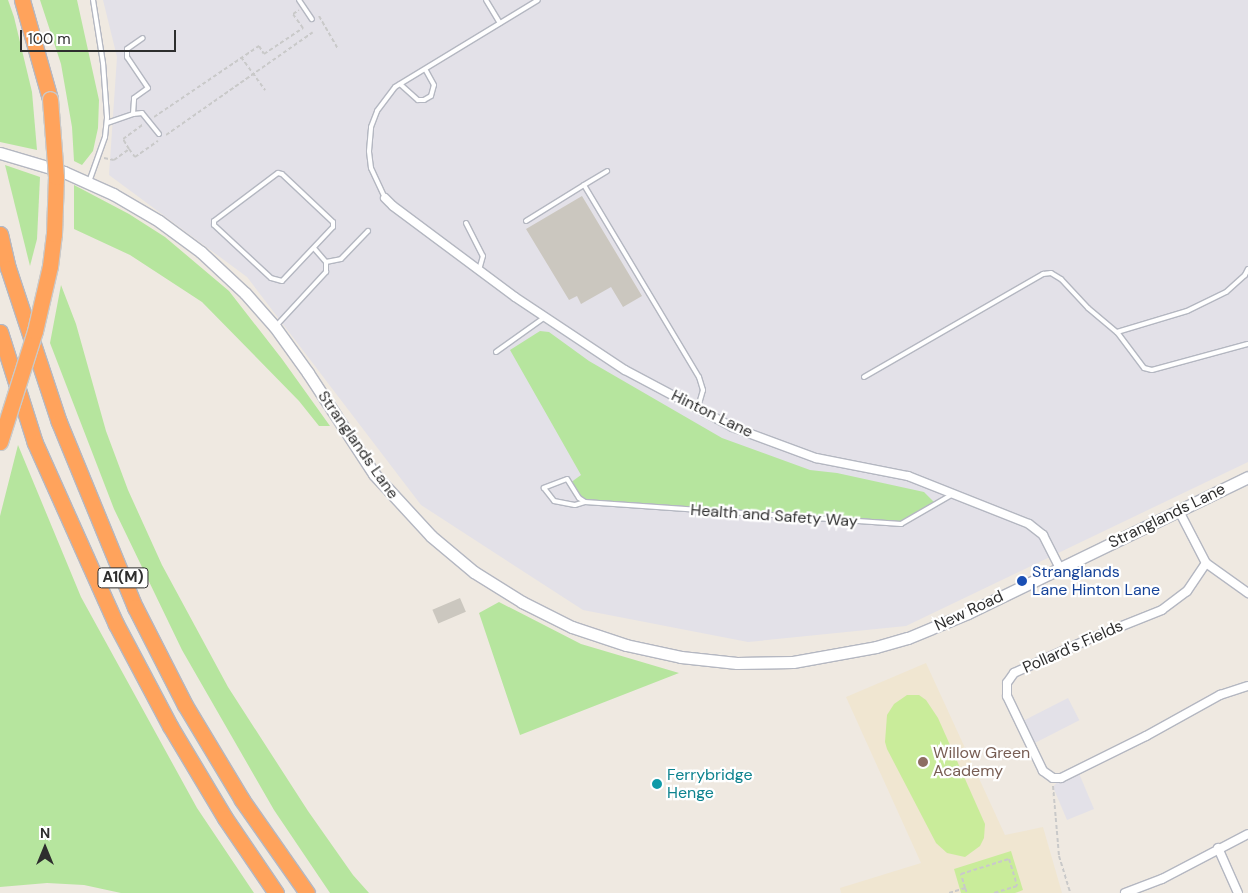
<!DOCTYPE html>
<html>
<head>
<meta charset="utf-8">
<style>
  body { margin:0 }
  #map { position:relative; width:1248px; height:893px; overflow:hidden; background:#efe9e1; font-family:"DM Sans",sans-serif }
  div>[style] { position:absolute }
  .industrial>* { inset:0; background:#e3e1e8; transform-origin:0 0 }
  .education>* { inset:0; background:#f0e6d1 }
  .green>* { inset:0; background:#b6e59e }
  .pitch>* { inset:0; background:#c9ec9a }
  .building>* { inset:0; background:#cbc7bf; transform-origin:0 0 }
  .path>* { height:2px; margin-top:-1px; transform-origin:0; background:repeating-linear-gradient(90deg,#c9c9c9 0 4px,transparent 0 6.5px) }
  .roads { filter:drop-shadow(1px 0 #b4b7c1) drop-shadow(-1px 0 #b4b7c1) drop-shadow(0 1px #b4b7c1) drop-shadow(0 -1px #b4b7c1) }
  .lane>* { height:4px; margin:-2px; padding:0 2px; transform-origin:2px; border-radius:2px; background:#fff }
  .street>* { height:8px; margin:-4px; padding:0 4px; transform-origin:4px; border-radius:4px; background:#fff }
  .secondary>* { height:11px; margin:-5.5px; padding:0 5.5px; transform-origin:5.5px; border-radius:5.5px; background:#fff }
  .highway>* { height:15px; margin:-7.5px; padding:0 7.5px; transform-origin:7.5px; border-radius:7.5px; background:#ffa35c }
  .bridges { filter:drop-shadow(1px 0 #c9c9c9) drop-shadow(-1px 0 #c9c9c9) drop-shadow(0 1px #c9c9c9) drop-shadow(0 -1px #c9c9c9) }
  .highway-bridge>* { height:15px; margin:-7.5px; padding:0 7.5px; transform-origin:7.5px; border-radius:7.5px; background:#ffa35c }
  .dots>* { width:14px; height:14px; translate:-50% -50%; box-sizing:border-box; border:2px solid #fff; border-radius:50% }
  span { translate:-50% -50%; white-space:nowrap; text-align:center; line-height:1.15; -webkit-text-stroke:4.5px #fff; paint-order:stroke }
  .shield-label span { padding:1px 4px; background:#fff; border:1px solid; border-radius:4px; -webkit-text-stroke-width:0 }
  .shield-label { font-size:15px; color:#2e2e2e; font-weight:700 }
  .street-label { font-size:16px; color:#2e2e2e }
  .transit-label { font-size:16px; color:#164399 }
  .left { translate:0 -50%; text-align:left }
  .education-label { font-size:16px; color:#785e54 }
  .culture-label { font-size:16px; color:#0d838f }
  .north { position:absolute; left:20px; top:823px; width:50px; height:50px; -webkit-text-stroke:4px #fff; paint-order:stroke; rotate:0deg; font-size:14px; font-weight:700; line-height:20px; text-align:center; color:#2e2e2e }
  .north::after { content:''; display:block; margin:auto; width:18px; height:22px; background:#2e2e2e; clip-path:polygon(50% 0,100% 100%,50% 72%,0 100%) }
  .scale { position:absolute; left:20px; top:30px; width:156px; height:22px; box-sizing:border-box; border:2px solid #2e2e2e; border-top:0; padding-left:6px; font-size:15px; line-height:18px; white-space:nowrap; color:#2e2e2e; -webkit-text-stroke:4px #fff; paint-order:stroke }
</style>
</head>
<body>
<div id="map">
  <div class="industrial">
    <div style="clip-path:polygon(103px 0,1248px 0,1248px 462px,906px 626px,748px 642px,583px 610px,421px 505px,247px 277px,109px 175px,117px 57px)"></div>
    <div style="left:1068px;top:698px;width:25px;height:55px;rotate:63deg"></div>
    <div style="clip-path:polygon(1078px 771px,1094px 809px,1067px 820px,1053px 787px,1061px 778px)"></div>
  </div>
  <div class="education">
    <div style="clip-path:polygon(926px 663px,1005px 835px,1043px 827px,1062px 893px,841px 893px,840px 888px,921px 863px,846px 697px)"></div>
  </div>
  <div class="green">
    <div style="clip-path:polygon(0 0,8px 0,14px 17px,32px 92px,37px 150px,0 142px)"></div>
    <div style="clip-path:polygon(40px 0,77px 0,99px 100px,98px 128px,93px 151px,82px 165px,74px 161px,72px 127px,61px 64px)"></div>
    <div style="clip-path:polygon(5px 165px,40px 177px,37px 239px,30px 266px)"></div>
    <div style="clip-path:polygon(74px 185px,129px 214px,165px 237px,229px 291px,282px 359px,330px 426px,319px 426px,299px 401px,202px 302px,130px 255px,74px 229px)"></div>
    <div style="clip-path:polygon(61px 285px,76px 324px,106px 431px,128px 490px,162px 565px,228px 687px,308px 811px,353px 875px,369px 893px,330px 893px,274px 810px,182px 650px,114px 509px,50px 343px)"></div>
    <div style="clip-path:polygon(540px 331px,549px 332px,589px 361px,722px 438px,810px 470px,837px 473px,924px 492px,935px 503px,901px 524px,585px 502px,576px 494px,570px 483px,581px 475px,510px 350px)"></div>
    <div style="clip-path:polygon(18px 445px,81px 597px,197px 808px,254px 893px,121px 893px,84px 885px,47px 883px,0 887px,0 516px)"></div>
    <div style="clip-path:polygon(499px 602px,581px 644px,679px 673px,520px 735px,479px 613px)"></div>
  </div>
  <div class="pitch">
    <div style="clip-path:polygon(907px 695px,919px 695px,926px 700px,938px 718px,985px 824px,984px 838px,980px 846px,965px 857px,947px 853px,936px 843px,887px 749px,885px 742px,887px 715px,894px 704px)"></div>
    <div style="clip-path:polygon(1011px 851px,1023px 890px,1015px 893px,961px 893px,954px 869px)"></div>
  </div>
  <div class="building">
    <div style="clip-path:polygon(582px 196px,642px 296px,623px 307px,611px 287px,581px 304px,577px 296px,569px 300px,526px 229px)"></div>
    <div style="left:460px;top:598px;width:15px;height:30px;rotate:67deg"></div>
  </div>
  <div class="path">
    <div style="left:319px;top:16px;width:38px;rotate:60deg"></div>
    <div style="left:241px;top:57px;width:41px;rotate:54deg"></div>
    <div style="left:154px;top:117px;width:127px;rotate:-34.1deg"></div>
    <div style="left:259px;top:46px;width:9px;rotate:58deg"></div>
    <div style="left:264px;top:54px;width:47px;rotate:-33.7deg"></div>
    <div style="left:303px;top:28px;width:17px;rotate:-126deg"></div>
    <div style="left:293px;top:14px;width:7px;rotate:-34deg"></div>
    <div style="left:166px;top:135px;width:179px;rotate:-35deg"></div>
    <div style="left:129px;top:149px;width:10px;rotate:53deg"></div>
    <div style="left:135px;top:157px;width:28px;rotate:-35deg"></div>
    <div style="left:104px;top:158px;width:10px;rotate:11deg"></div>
    <div style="left:114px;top:160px;width:19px;rotate:-36deg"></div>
    <div style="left:129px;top:149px;width:12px;rotate:-121deg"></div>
    <div style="left:123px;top:139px;width:24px;rotate:-36deg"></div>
    <div style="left:1053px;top:786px;width:70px;rotate:85.1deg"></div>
    <div style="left:1059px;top:856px;width:39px;rotate:73deg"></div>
    <div style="left:965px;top:888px;width:15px;rotate:-106deg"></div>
    <div style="left:961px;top:874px;width:50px;rotate:-17.4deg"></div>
    <div style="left:1009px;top:859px;width:28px;rotate:73deg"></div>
    <div style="left:1017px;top:886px;width:24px;rotate:163deg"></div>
    <div style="left:949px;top:893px;width:17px;rotate:-17deg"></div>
    <div style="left:965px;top:888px;width:5px;rotate:68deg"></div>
  </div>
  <div class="roads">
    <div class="lane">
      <div style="left:299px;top:0;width:23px;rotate:56deg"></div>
      <div style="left:486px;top:0;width:27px;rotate:59deg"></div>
      <div style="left:400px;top:84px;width:24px;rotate:42deg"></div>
      <div style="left:418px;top:100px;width:6px"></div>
      <div style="left:424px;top:100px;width:8px;rotate:-30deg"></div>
      <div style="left:431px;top:96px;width:11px;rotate:-75deg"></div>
      <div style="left:434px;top:85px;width:18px;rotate:-119deg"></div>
      <div style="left:133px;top:114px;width:16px;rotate:-86deg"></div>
      <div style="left:134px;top:98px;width:17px;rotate:-36deg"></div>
      <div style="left:148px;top:88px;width:37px;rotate:-124deg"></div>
      <div style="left:127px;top:57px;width:8px;rotate:-90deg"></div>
      <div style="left:127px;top:49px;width:19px;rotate:-35deg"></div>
      <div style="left:107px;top:123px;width:28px;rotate:-19deg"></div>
      <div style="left:133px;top:114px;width:9px;rotate:-6deg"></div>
      <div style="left:142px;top:113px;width:27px;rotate:51deg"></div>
      <div style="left:278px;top:173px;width:4px;rotate:14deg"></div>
      <div style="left:282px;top:174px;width:70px;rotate:43.3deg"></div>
      <div style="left:333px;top:222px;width:5px;rotate:90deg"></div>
      <div style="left:333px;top:227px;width:74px;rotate:133.4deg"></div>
      <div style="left:282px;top:281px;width:11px;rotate:-165deg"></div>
      <div style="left:271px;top:278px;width:78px;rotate:-137.1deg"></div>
      <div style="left:214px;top:225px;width:4px;rotate:-90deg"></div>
      <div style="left:214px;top:221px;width:80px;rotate:-36.9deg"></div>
      <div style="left:89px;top:182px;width:48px;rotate:-70.4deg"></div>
      <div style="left:105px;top:137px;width:20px;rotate:-84deg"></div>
      <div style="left:107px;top:117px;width:54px;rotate:-94.2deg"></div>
      <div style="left:103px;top:63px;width:64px;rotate:-99deg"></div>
      <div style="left:584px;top:185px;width:27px;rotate:-31deg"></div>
      <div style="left:385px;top:198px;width:33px;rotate:-115deg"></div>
      <div style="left:371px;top:168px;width:17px;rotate:-97deg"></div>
      <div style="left:369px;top:151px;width:24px;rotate:-85deg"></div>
      <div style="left:371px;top:127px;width:17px;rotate:-69deg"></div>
      <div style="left:377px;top:111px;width:30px;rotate:-53deg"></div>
      <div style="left:395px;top:87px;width:167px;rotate:-31.3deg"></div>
      <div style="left:526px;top:221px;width:68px;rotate:-31.8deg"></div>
      <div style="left:584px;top:185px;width:224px;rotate:59.1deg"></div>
      <div style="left:699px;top:377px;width:14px;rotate:73deg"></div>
      <div style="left:703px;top:390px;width:19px;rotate:106deg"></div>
      <div style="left:466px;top:223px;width:37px;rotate:63deg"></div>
      <div style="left:483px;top:256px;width:15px;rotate:106deg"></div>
      <div style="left:326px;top:262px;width:15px;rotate:-11deg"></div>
      <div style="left:341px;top:259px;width:39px;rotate:-46deg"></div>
      <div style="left:1248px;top:269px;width:7px;rotate:117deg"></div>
      <div style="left:1245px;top:275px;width:25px;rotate:138deg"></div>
      <div style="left:1226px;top:292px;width:43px;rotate:154deg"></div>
      <div style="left:1187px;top:311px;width:73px;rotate:163.3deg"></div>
      <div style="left:1117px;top:332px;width:45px;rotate:53.1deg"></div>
      <div style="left:1144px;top:368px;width:8px;rotate:14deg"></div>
      <div style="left:1152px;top:370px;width:99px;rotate:-15.2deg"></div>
      <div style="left:276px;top:326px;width:74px;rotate:-47.2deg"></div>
      <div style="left:326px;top:272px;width:10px;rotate:-90deg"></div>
      <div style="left:326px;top:262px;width:18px;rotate:-131deg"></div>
      <div style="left:496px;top:352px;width:60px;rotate:-35.5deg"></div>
      <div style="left:864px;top:377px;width:207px;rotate:-29.9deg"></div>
      <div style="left:1043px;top:274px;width:8px;rotate:-7deg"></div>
      <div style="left:1051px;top:273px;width:12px;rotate:31deg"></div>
      <div style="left:1061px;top:279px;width:40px;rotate:47deg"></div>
      <div style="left:1088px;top:308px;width:38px;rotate:40deg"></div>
      <div style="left:585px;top:502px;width:7px;rotate:-146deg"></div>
      <div style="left:579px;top:498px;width:22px;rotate:-122deg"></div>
      <div style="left:567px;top:479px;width:25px;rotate:159deg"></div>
      <div style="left:544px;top:488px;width:16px;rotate:52deg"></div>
      <div style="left:554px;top:501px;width:21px;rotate:11deg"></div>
      <div style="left:575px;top:505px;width:10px;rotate:-17deg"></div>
      <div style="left:585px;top:502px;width:317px;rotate:4deg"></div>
      <div style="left:901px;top:524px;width:60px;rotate:-30deg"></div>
    </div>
    <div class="street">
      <div style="left:385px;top:198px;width:11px;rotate:45deg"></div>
      <div style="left:393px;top:206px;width:152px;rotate:36.7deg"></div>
      <div style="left:515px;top:297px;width:132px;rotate:33.6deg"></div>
      <div style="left:625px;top:370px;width:121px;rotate:28deg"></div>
      <div style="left:732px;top:427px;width:90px;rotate:20.3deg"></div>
      <div style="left:816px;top:458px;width:94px;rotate:11.1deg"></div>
      <div style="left:908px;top:476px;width:130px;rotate:21.6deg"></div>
      <div style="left:1029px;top:524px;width:18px;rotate:38deg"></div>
      <div style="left:1043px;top:535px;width:37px;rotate:63deg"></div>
      <div style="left:1179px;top:511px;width:59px;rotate:62.6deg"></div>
      <div style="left:1206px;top:563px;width:52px;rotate:35.5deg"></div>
      <div style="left:1206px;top:563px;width:34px;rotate:124deg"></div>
      <div style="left:1187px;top:591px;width:31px;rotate:143deg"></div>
      <div style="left:1162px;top:610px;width:81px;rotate:158.2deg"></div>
      <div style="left:1087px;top:640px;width:80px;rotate:155.7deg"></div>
      <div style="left:1014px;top:673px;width:12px;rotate:125deg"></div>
      <div style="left:1007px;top:683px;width:13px;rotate:90deg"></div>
      <div style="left:1007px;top:696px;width:83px;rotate:64.4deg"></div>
      <div style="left:1043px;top:771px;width:12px;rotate:35deg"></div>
      <div style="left:1053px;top:778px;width:8px"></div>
      <div style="left:1061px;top:778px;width:95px;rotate:-26.3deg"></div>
      <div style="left:1146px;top:736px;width:85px;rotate:-29deg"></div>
      <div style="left:1220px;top:695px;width:29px;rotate:-18deg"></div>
      <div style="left:1218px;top:848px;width:49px;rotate:66deg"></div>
      <div style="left:1125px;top:893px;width:40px;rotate:-21deg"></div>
      <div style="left:1162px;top:879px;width:97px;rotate:-27.6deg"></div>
    </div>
    <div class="secondary">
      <div style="left:0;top:153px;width:67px;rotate:16.5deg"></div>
      <div style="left:64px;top:172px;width:54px;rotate:24.2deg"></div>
      <div style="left:113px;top:194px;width:53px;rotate:30.4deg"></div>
      <div style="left:159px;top:221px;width:52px;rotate:36.4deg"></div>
      <div style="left:201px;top:252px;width:60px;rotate:43deg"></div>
      <div style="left:245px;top:293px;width:45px;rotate:48.6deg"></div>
      <div style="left:275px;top:327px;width:57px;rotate:54.3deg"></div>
      <div style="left:308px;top:373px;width:121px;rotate:56.8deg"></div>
      <div style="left:374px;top:474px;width:84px;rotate:47.4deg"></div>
      <div style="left:431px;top:536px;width:56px;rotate:39.9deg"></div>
      <div style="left:474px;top:572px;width:57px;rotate:32deg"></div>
      <div style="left:522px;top:602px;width:56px;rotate:26.6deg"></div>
      <div style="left:572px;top:627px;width:57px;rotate:18.4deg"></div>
      <div style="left:626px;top:645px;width:56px;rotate:12.3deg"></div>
      <div style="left:681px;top:657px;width:56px;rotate:6.1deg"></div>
      <div style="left:737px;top:663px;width:56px;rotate:-1deg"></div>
      <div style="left:793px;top:662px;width:84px;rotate:-10.2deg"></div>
      <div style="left:876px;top:647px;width:33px;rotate:-16deg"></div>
      <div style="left:908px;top:638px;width:65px;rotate:-22.6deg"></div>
      <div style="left:968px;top:613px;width:311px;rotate:-25.9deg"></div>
    </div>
    <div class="highway">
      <div style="left:22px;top:0;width:103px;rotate:74.2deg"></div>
      <div style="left:0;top:234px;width:35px;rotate:77deg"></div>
      <div style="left:8px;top:268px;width:162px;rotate:71.7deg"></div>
      <div style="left:59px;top:422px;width:200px;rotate:67.7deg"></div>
      <div style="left:135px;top:607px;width:110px;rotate:63deg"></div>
      <div style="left:185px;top:705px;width:111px;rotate:59deg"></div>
      <div style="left:242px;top:800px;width:113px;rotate:55deg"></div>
      <div style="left:0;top:332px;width:116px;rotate:72.5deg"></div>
      <div style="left:35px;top:443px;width:198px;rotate:65.9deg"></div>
      <div style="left:116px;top:624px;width:115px;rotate:62.1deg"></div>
      <div style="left:170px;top:726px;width:107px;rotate:59.1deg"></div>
      <div style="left:225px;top:818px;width:91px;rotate:55.8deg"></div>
    </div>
  </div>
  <div class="bridges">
    <div class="highway-bridge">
      <div style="left:0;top:442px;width:116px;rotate:-72.5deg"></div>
      <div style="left:35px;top:331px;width:67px;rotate:-77deg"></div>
      <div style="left:50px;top:266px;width:32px;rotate:-83deg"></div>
      <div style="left:54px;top:234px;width:57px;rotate:-88deg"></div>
      <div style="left:56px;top:177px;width:78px;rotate:-94.4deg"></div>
    </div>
  </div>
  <div class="dots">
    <div style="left:1022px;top:581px;background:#1a4fb4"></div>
    <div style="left:923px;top:762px;background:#8d6e63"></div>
    <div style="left:657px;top:784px;background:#0f9aa8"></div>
  </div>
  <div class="shield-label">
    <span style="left:123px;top:578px">A1(M)</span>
  </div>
  <div class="street-label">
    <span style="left:712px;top:414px;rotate:26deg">Hinton Lane</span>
    <span style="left:358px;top:445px;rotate:55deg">Stranglands Lane</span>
    <span style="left:774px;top:516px;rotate:4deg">Health and Safety Way</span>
    <span style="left:1167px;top:516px;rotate:-26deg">Stranglands Lane</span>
    <span style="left:969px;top:611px;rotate:-25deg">New Road</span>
    <span style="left:1073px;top:647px;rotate:-24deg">Pollard's Fields</span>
  </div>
  <div class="transit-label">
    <span class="left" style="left:1032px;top:581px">Stranglands<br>Lane Hinton Lane</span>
  </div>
  <div class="education-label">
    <span class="left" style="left:933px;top:762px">Willow Green<br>Academy</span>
  </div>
  <div class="culture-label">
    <span class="left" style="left:667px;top:784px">Ferrybridge<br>Henge</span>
  </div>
  <div class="north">N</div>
  <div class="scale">100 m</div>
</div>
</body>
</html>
